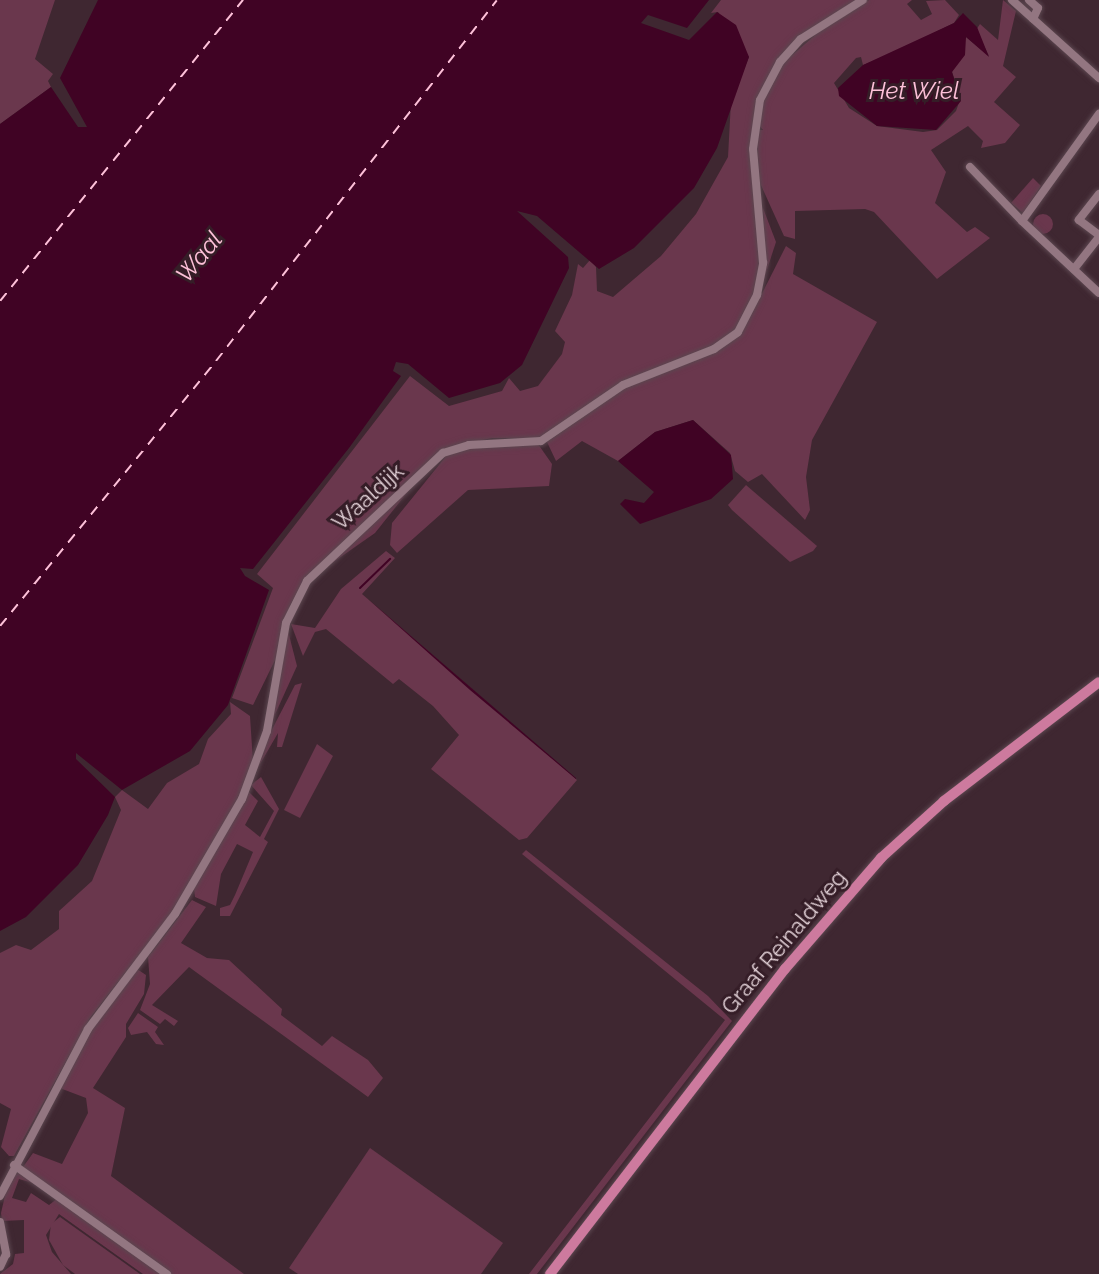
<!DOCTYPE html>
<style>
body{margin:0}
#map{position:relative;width:1099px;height:1274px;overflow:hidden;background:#3f2731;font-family:Raleway,sans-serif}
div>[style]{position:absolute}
.green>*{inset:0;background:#6a374d}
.round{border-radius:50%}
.water>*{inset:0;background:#400324}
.stream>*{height:2px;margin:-1px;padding:0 1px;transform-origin:1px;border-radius:1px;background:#400324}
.ferry>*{height:2px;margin-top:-1px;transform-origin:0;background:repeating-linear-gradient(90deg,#fec1d9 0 10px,transparent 0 18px)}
.roads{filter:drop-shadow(0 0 2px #5b464f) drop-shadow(0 0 2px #5b464f)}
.minor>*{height:8px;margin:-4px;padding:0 4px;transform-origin:4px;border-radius:4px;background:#937681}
.major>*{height:10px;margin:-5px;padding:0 5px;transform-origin:5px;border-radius:5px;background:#cd7a9e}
span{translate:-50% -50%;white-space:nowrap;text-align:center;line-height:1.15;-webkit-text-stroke:6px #351d27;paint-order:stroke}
.street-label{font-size:22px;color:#e5d4da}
.water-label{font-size:24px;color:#fec1d9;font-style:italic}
</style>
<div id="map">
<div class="green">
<i style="clip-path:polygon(0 0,55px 0,35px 59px,53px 74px,48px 81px,51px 87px,0 124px)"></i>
<i style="clip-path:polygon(721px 0,859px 0,795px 41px,757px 103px,751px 147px,761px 257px,752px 303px,738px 327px,712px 347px,640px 375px,540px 438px,492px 438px,447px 448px,310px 575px,290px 605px,277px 656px,253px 705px,232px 698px,273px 588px,257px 574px,410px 376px,449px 406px,502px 391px,509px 378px,520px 391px,538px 386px,562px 354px,565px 342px,555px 331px,572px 295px,578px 264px,583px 268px,590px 260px,596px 267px,597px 291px,613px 297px,661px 256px,696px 214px,728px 157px,731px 101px,749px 57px,718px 12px,711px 13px)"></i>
<i style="clip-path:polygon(869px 0,912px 0,907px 4px,921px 20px,932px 14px,926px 1px,945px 0,959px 15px,954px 23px,889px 55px,863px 65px,861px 57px,856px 58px,834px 83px,849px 108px,877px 126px,923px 132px,937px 130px,956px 111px,961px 97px,952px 72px,966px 37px,989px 56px,976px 30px,980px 24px,998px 40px,1003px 0,1016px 11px,1003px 66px,1016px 77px,994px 102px,1020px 125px,1005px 143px,981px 148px,983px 141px,968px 126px,931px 150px,946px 172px,935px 203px,967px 232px,975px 227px,990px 238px,937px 279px,874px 212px,865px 209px,795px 211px,795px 239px,784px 236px,760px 183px,756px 130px,763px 130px,758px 124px,765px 95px,783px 63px,836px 17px)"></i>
<i style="clip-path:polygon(1033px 178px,1041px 186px,1023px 213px,1011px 203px)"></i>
<i style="clip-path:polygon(763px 208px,776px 242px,763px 282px,765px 257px)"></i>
<i class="round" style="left:1033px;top:214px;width:20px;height:20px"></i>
<i style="clip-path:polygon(786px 246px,796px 253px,793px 274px,877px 322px,812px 440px,806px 477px,810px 510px,805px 520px,762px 474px,748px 482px,735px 471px,730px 453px,693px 420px,655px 432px,618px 461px,582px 441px,556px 461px,547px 442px,628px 386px,732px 341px,747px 323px)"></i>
<i style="clip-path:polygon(538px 444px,552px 464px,549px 486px,468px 490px,397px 553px,390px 545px,392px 523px,447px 455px,459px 449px)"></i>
<i style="clip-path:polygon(414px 484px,375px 533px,322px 570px)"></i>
<i style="clip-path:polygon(746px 485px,817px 546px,813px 551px,790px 562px,732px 510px,728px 505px)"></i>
<i style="clip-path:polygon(386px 551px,395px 558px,362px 594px,577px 780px,527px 838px,519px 840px,431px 769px,459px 735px,433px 706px,399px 679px,393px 684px,326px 629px,315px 632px,303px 656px,291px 624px,315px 628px,341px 589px)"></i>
<i style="clip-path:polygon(288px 631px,297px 666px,272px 721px)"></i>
<i style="clip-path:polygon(302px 683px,282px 747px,277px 747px,278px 733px,256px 771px,266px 741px,295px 685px)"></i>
<i style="clip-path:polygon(230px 702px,250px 716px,253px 762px,244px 788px,173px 911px,90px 1018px,14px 1156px,9px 1156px,1px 1147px,11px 1109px,0 1103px,0 953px,16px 945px,31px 950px,59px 929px,59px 911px,92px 881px,121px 810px,115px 797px,122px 790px,148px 809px,167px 783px,199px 764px,208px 739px,231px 714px)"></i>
<i style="clip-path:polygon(317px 744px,333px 756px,300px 818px,284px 810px)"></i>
<i style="clip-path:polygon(261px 777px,279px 809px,264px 839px,268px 842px,230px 916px,220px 916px,220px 908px,230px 905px,235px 895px,253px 852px,237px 844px,221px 874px,216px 906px,195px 897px,194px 889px,249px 792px,258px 801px,245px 825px,260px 837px,274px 811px,251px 785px)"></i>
<i style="clip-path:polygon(526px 850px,708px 996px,732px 1021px,537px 1274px,529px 1274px,725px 1020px,522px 854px)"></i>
<i style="clip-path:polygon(192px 900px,206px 907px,181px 943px,207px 958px,229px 960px,282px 1009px,281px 1015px,322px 1046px,332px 1036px,368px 1060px,383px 1078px,368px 1097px,189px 967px,152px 1005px,178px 1021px,174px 1026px,165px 1019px,160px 1024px,140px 1010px,150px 984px,148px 957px)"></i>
<i style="clip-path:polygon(137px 969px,146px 975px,144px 994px,126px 1024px,126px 1037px,93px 1088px,125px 1108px,111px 1176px,244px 1274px,171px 1274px,23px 1167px,33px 1153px,62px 1164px,88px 1113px,86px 1098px,57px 1087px,86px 1037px)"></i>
<i style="clip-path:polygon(138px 1013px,158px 1027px,155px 1032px,164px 1045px,156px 1044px,147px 1032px,131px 1035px,128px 1028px)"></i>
<i style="clip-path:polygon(370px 1148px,503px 1243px,481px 1274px,298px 1274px,289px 1268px)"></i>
<i style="clip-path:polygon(18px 1173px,33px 1183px,19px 1179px,12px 1198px,26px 1202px,31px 1193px,49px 1205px,58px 1198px,165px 1274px,143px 1274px,59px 1214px,46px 1235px,52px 1252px,71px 1274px,0 1274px,13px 1264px,15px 1254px,24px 1253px,24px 1220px,2px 1221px,1px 1213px,9px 1178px)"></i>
<i style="clip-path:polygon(60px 1217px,140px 1274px,75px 1274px,63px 1265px,49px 1240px,51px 1224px)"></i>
</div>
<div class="water">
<i style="clip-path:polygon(98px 0,709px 0,687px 28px,648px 15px,641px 23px,689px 40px,717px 12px,736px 25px,749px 57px,717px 148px,694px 188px,634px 248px,599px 269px,537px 216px,517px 211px,568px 257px,569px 268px,522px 365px,500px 383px,449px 398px,408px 364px,396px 362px,393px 371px,401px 376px,349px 448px,253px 569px,240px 568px,245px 576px,269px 590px,228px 705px,190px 751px,122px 790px,76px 753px,76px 759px,115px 797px,108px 815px,78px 865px,26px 917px,0 931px,0 124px,51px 87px,78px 127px,87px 127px,60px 78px)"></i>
<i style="clip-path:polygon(963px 13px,977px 27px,989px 57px,966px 37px,965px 55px,952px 72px,961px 101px,936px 130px,877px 126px,839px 96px,838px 88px,863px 65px,954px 23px)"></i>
<i style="clip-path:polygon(693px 420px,731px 455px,733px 479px,711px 499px,640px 524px,620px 504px,625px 499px,644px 503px,654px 492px,618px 461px,655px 432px)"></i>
<i style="clip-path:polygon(368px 599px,576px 778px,576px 779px,470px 690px)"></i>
</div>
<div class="stream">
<i style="left:360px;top:588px;width:42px;rotate:-44deg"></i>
</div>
<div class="ferry">
<i style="left:0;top:301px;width:387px;rotate:-51.1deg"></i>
<i style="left:0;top:626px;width:342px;rotate:-50.8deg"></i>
<i style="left:216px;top:361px;width:457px;rotate:-52.1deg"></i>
</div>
<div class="roads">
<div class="minor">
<i style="left:1012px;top:0;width:117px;rotate:41.9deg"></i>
<i style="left:1029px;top:0;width:12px;rotate:42deg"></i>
<i style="left:1038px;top:8px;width:12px;rotate:114deg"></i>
<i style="left:970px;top:167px;width:75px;rotate:46.1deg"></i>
<i style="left:1022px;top:221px;width:132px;rotate:-54.3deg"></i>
<i style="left:1099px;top:194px;width:33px;rotate:128deg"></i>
<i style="left:1079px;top:220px;width:25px;rotate:37deg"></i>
<i style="left:1022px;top:221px;width:105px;rotate:43.1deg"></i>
<i style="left:1074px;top:269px;width:41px;rotate:-52deg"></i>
<i style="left:14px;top:1165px;width:188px;rotate:35.5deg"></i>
<i style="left:0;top:1196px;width:189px;rotate:-62.2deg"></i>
<i style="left:88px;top:1029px;width:144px;rotate:-52.9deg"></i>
<i style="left:175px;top:914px;width:133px;rotate:-59.8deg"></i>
<i style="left:242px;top:799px;width:72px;rotate:-69.8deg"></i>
<i style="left:267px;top:731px;width:110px;rotate:-80deg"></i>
<i style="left:286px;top:623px;width:47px;rotate:-63.4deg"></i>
<i style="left:307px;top:581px;width:187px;rotate:-43.3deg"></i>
<i style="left:443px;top:453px;width:27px;rotate:-17deg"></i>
<i style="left:469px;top:445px;width:72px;rotate:-3.2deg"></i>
<i style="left:541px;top:441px;width:99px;rotate:-34.3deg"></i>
<i style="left:623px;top:385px;width:98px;rotate:-21.6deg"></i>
<i style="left:714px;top:349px;width:29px;rotate:-35deg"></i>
<i style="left:738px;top:332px;width:42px;rotate:-62.8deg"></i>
<i style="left:757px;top:295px;width:33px;rotate:-79deg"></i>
<i style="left:763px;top:263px;width:114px;rotate:-95deg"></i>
<i style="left:753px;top:149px;width:49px;rotate:-81.9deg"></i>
<i style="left:760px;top:100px;width:43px;rotate:-62.2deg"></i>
<i style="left:780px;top:62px;width:31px;rotate:-48deg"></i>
<i style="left:801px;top:39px;width:73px;rotate:-32.2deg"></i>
<i style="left:0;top:1222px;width:33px;rotate:79deg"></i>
<i style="left:6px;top:1254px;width:14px;rotate:115deg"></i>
</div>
<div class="major">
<i style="left:550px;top:1274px;width:385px;rotate:-52.4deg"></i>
<i style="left:785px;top:969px;width:147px;rotate:-49.1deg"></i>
<i style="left:881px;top:858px;width:85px;rotate:-42.1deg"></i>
<i style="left:944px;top:801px;width:195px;rotate:-37.5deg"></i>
</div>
</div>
<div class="street-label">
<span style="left:368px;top:497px;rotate:-42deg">Waaldijk</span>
<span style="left:784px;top:942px;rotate:-50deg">Graaf Reinaldweg</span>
</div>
<div class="water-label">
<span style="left:914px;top:91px">Het Wiel</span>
<span style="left:199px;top:257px;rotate:-51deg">Waal</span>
</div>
</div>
